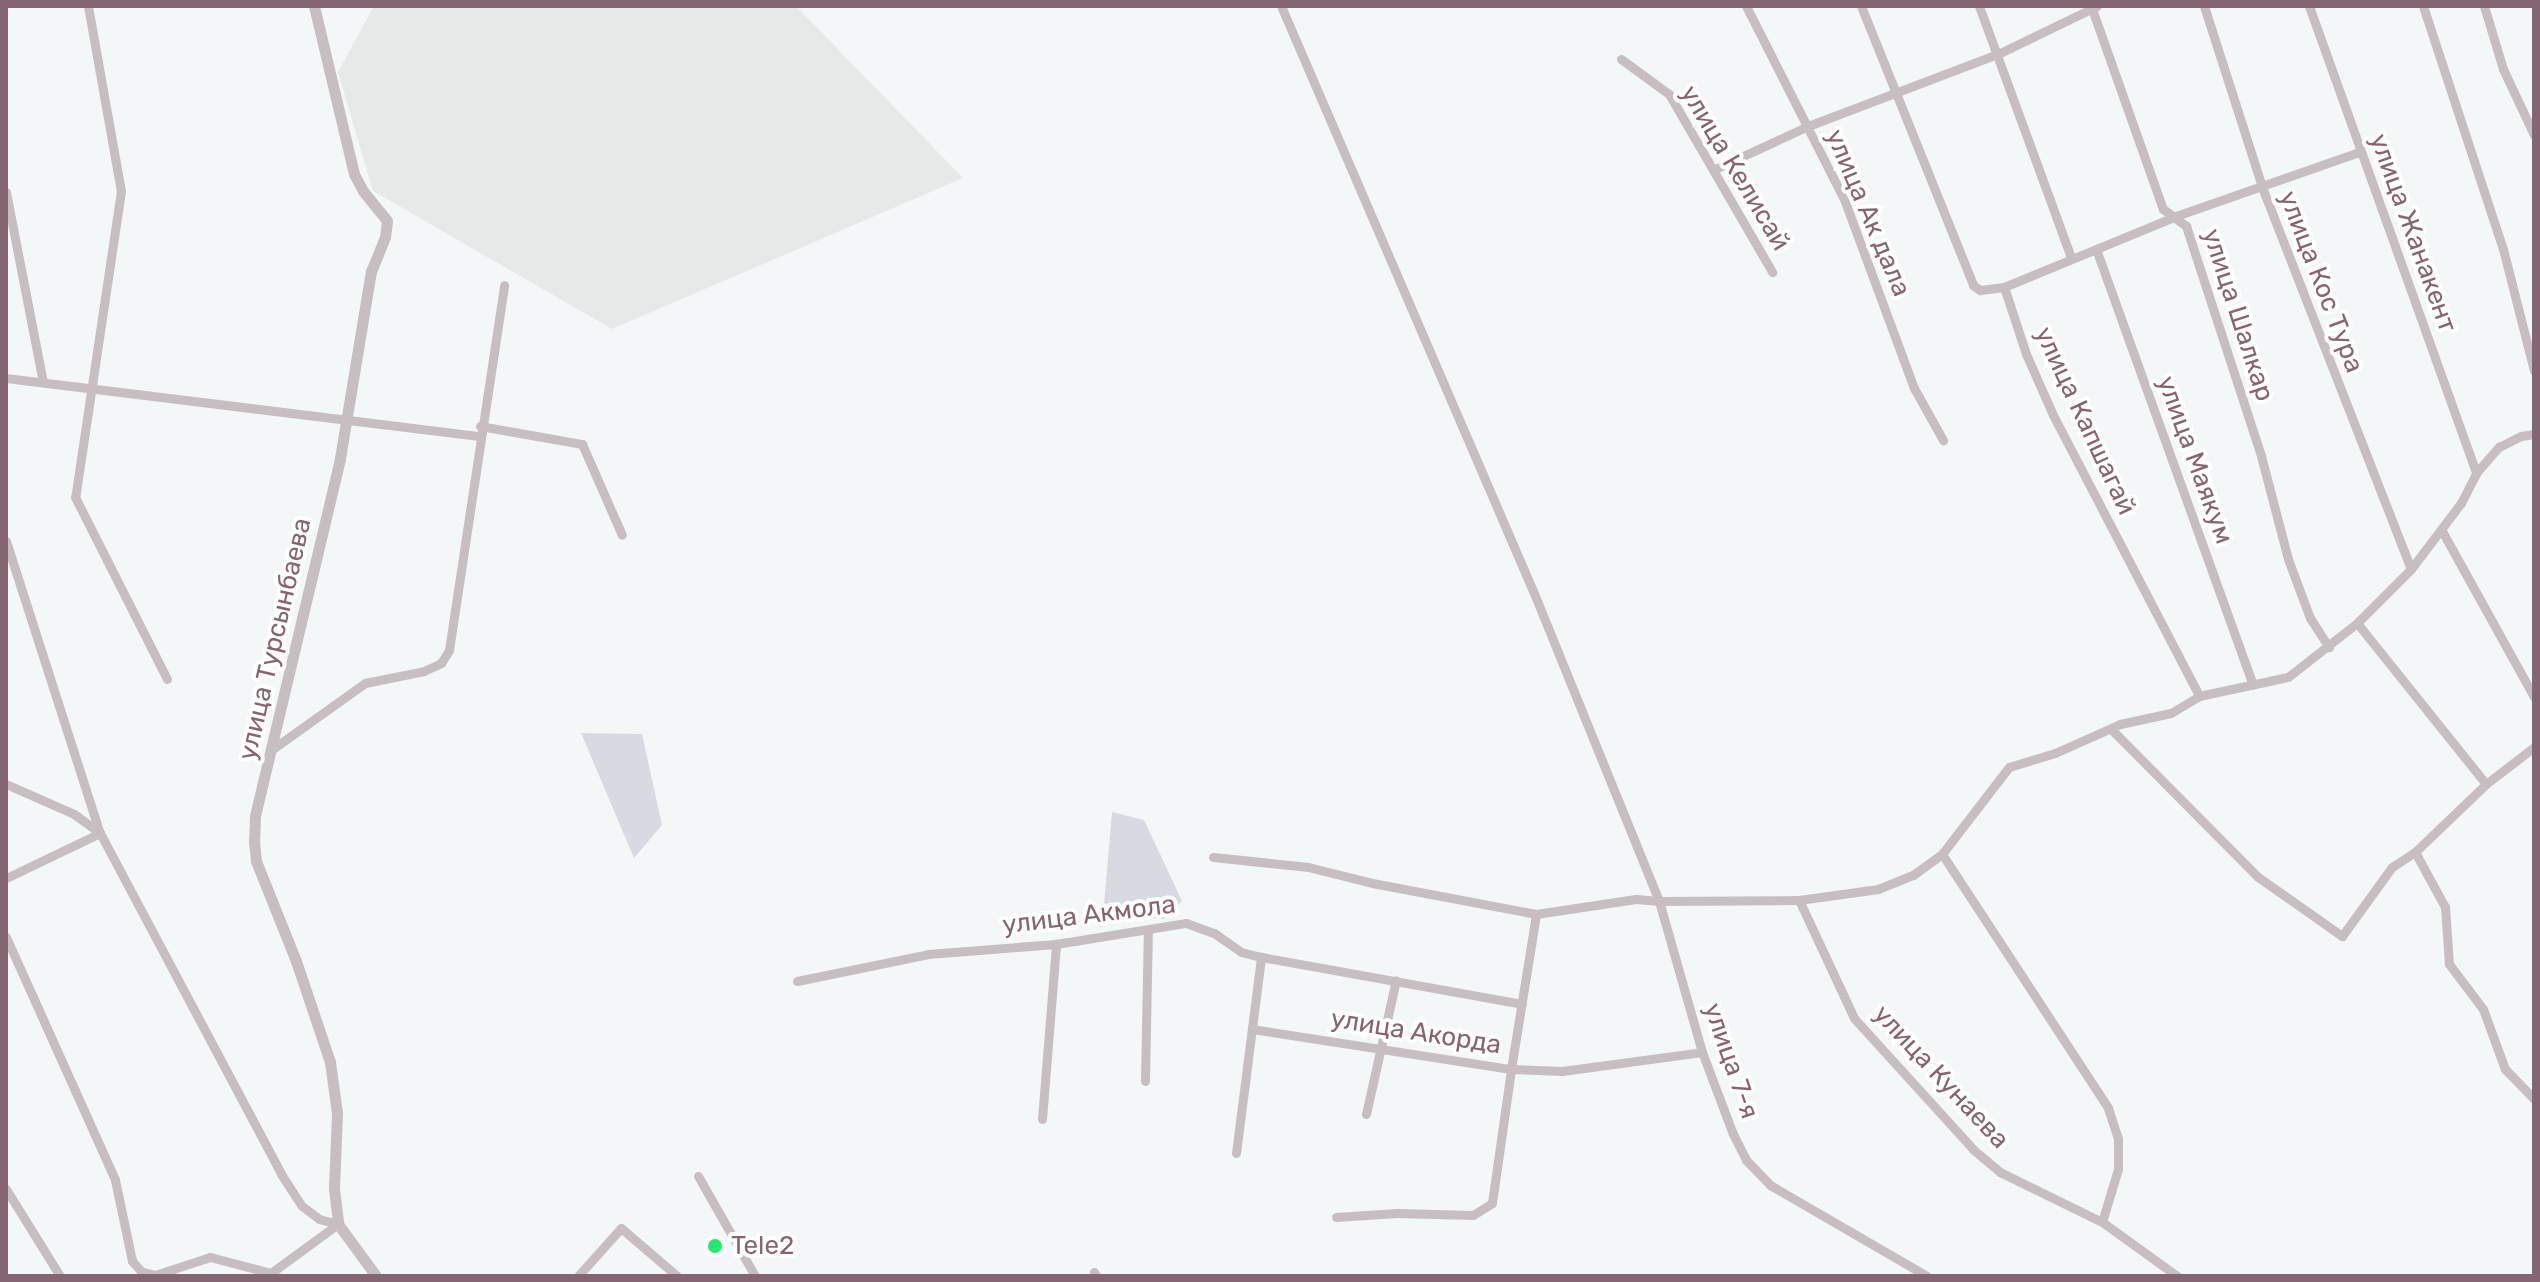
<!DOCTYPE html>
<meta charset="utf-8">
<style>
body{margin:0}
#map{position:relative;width:2540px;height:1282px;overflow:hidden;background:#f4f7f7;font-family:Rubik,sans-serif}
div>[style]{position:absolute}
.built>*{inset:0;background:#e7e8e8}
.green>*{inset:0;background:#d8dae1}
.minor>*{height:9px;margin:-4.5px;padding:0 4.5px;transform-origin:4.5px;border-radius:4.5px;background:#c7bec1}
.tertiary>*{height:11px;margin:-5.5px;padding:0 5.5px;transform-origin:5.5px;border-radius:5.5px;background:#c7bec1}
.dots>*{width:22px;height:22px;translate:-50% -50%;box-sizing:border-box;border:4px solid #fff;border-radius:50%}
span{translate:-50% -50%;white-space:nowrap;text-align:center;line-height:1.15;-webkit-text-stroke:8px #fff;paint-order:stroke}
.street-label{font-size:26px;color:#866573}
.poi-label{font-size:26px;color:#866573}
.left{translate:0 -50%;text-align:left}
.frame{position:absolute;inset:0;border:8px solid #866573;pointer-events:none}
</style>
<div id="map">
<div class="built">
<i style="clip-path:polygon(374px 6px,796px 6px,963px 178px,612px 329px,373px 191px,338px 72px)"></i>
</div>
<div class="green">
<i style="clip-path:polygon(581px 733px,642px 734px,662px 825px,634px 858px)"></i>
<i style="clip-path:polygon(1112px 812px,1144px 820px,1182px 901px,1164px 919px,1103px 916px)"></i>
</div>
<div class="minor">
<i style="left:88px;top:6px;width:188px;rotate:79.9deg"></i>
<i style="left:121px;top:191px;width:309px;rotate:98.5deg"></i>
<i style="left:75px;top:497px;width:204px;rotate:63.2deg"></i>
<i style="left:1746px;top:6px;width:216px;rotate:63.1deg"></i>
<i style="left:1844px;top:199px;width:202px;rotate:69.7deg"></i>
<i style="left:1914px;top:388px;width:60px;rotate:60.9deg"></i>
<i style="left:1861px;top:6px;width:301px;rotate:68.1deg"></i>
<i style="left:1973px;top:285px;width:9px;rotate:36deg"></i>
<i style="left:1980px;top:290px;width:24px;rotate:-7deg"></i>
<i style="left:2004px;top:287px;width:71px;rotate:71.8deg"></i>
<i style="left:2026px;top:354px;width:67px;rotate:66.1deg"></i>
<i style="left:2053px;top:415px;width:317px;rotate:62.5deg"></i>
<i style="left:1979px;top:6px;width:268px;rotate:69.9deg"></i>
<i style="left:2091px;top:6px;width:215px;rotate:70.5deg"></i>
<i style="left:2163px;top:209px;width:29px;rotate:36deg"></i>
<i style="left:2186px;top:226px;width:242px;rotate:71.9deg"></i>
<i style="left:2261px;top:456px;width:106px;rotate:75.3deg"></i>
<i style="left:2288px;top:559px;width:63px;rotate:69.6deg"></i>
<i style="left:2310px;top:618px;width:35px;rotate:57deg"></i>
<i style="left:2204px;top:6px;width:190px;rotate:72.2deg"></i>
<i style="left:2262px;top:187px;width:410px;rotate:68.7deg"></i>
<i style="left:2309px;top:6px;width:496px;rotate:70.3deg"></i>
<i style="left:2423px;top:6px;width:256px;rotate:71.8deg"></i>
<i style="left:2503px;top:249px;width:126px;rotate:75.7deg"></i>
<i style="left:2484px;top:6px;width:66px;rotate:73.2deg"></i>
<i style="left:2503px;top:69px;width:73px;rotate:64.8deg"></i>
<i style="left:1621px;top:59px;width:59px;rotate:36.1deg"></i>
<i style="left:1669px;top:94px;width:206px;rotate:59.9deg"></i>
<i style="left:1715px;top:169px;width:102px;rotate:-24.8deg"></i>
<i style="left:1808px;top:126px;width:203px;rotate:-20.8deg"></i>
<i style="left:1998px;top:54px;width:110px;rotate:-25.9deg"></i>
<i style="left:6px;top:192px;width:194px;rotate:79deg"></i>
<i style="left:2096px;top:249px;width:463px;rotate:70.2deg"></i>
<i style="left:2004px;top:287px;width:186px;rotate:-22.4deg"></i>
<i style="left:2176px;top:216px;width:194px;rotate:-19.3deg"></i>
<i style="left:6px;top:378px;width:477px;rotate:7deg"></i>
<i style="left:480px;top:426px;width:104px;rotate:10deg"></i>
<i style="left:582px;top:444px;width:99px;rotate:66.3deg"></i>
<i style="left:2442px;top:531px;width:190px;rotate:61deg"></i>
<i style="left:6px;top:541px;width:307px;rotate:72.2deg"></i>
<i style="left:100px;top:833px;width:104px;rotate:154.4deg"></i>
<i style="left:2357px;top:623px;width:206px;rotate:51.3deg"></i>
<i style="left:2486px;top:784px;width:61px;rotate:-37.6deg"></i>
<i style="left:2111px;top:729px;width:209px;rotate:45.2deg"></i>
<i style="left:2258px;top:877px;width:103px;rotate:35.1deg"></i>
<i style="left:2342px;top:936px;width:85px;rotate:-54.1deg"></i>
<i style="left:2392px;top:867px;width:27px;rotate:-33deg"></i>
<i style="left:2415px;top:852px;width:98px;rotate:-43.8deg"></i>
<i style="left:274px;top:748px;width:112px;rotate:-35.5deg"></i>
<i style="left:365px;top:683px;width:60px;rotate:-11.5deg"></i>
<i style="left:424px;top:671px;width:19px;rotate:-25deg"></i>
<i style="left:441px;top:663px;width:15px;rotate:-58deg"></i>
<i style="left:449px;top:650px;width:369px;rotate:-81.4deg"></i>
<i style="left:6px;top:784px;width:74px;rotate:23.8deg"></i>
<i style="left:74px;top:814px;width:32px;rotate:36deg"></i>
<i style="left:100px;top:833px;width:386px;rotate:62deg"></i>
<i style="left:281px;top:1174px;width:38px;rotate:57deg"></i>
<i style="left:302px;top:1206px;width:21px;rotate:37deg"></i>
<i style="left:319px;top:1219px;width:20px;rotate:15deg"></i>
<i style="left:2415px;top:852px;width:63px;rotate:61.4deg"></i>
<i style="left:2445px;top:907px;width:57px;rotate:86deg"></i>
<i style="left:2449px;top:964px;width:56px;rotate:52.9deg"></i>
<i style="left:2483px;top:1009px;width:64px;rotate:69.9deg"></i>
<i style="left:2505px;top:1069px;width:42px;rotate:46deg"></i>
<i style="left:1942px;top:854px;width:303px;rotate:56.8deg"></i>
<i style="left:2108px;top:1108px;width:33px;rotate:72deg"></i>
<i style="left:2118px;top:1139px;width:30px;rotate:90deg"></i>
<i style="left:2118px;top:1169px;width:55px;rotate:106.8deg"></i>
<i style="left:1213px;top:857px;width:96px;rotate:6deg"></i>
<i style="left:1308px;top:867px;width:66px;rotate:14deg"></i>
<i style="left:1372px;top:883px;width:167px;rotate:10.7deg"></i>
<i style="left:1536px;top:914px;width:101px;rotate:-8.5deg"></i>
<i style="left:1636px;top:899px;width:23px;rotate:5deg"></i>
<i style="left:1659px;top:901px;width:335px;rotate:-112.1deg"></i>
<i style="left:1533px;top:591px;width:637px;rotate:-113.3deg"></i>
<i style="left:1799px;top:900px;width:140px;rotate:179.6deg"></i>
<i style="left:1659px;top:901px;width:157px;rotate:74.1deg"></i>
<i style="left:1702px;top:1052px;width:88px;rotate:69.3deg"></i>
<i style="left:1733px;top:1134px;width:29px;rotate:63deg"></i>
<i style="left:1746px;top:1160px;width:35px;rotate:46deg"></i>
<i style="left:1770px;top:1185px;width:181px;rotate:30.1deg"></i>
<i style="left:6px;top:937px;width:266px;rotate:65.8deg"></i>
<i style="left:115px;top:1180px;width:83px;rotate:78.1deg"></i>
<i style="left:132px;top:1261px;width:15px;rotate:48deg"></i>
<i style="left:142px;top:1272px;width:13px;rotate:13deg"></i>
<i style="left:155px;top:1275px;width:58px;rotate:-18.1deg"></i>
<i style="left:210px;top:1257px;width:63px;rotate:14.7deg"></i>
<i style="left:271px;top:1273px;width:83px;rotate:-36.2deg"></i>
<i style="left:797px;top:981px;width:134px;rotate:-11.6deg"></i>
<i style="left:928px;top:954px;width:128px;rotate:-4.5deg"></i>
<i style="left:1056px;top:944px;width:132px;rotate:-9.2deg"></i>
<i style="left:1186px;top:923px;width:30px;rotate:20deg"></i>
<i style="left:1214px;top:933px;width:33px;rotate:35deg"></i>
<i style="left:1241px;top:952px;width:21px;rotate:14deg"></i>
<i style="left:1261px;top:957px;width:265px;rotate:10.2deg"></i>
<i style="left:1252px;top:1029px;width:262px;rotate:8.8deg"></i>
<i style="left:1511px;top:1069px;width:157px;rotate:-80.8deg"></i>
<i style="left:1145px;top:1081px;width:150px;rotate:-88.9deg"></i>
<i style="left:1366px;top:1114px;width:137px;rotate:-77.4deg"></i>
<i style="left:1042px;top:1119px;width:176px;rotate:-85.4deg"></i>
<i style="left:1236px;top:1153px;width:198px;rotate:-82.7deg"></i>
<i style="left:698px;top:1176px;width:115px;rotate:60.3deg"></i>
<i style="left:6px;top:1189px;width:102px;rotate:58.2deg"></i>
<i style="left:1336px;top:1217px;width:61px;rotate:-3.8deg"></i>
<i style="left:1397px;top:1213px;width:76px;rotate:1.5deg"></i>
<i style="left:1473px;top:1215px;width:22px;rotate:-32deg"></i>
<i style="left:1492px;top:1203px;width:135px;rotate:-81.9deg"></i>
<i style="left:1511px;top:1069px;width:51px;rotate:2.2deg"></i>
<i style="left:1562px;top:1071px;width:141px;rotate:-7.7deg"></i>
<i style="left:1094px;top:1272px;width:4px;rotate:63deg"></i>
<i style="left:578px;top:1276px;width:64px;rotate:-48.1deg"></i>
<i style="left:621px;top:1228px;width:74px;rotate:40.6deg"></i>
<i style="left:2177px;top:1276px;width:92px;rotate:-144.2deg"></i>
<i style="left:2102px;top:1222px;width:114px;rotate:-153.9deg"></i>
<i style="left:2000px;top:1172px;width:35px;rotate:-140deg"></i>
<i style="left:1973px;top:1149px;width:177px;rotate:-132.3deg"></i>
<i style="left:1854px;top:1018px;width:130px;rotate:-115deg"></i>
<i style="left:1799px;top:900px;width:80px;rotate:-7.9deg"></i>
<i style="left:1878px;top:889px;width:38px;rotate:-22deg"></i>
<i style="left:1913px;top:875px;width:36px;rotate:-36deg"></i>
<i style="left:1942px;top:854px;width:110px;rotate:-52.4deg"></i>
<i style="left:2009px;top:767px;width:48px;rotate:-16.9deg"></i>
<i style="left:2055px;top:753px;width:71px;rotate:-24deg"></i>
<i style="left:2120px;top:724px;width:52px;rotate:-12.2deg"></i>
<i style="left:2171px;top:713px;width:33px;rotate:-31deg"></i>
<i style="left:2199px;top:696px;width:91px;rotate:-12.1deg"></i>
<i style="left:2288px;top:677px;width:88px;rotate:-38deg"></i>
<i style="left:2357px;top:623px;width:76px;rotate:-45deg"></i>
<i style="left:2411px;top:569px;width:83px;rotate:-52.9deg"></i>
<i style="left:2461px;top:503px;width:34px;rotate:-63deg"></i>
<i style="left:2476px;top:473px;width:35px;rotate:-49deg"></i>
<i style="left:2499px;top:447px;width:25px;rotate:-27deg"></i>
<i style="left:2521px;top:436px;width:13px;rotate:-9deg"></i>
</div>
<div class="tertiary">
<i style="left:314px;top:6px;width:173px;rotate:76.6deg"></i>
<i style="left:354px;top:174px;width:19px;rotate:62deg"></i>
<i style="left:363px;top:191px;width:38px;rotate:51deg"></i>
<i style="left:387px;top:221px;width:16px;rotate:97deg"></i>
<i style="left:385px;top:237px;width:37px;rotate:112deg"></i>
<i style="left:371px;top:271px;width:191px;rotate:99.4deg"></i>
<i style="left:340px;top:459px;width:367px;rotate:103.4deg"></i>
<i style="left:255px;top:816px;width:26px;rotate:92deg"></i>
<i style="left:254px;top:842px;width:19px;rotate:84deg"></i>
<i style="left:256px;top:861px;width:108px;rotate:68.2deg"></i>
<i style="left:296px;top:961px;width:107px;rotate:71.4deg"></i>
<i style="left:330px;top:1062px;width:51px;rotate:82.2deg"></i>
<i style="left:337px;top:1113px;width:76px;rotate:92.3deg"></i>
<i style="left:334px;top:1189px;width:35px;rotate:83deg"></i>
<i style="left:338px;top:1224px;width:64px;rotate:53.8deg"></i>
</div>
<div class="dots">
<i style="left:715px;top:1246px;background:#22e96d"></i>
</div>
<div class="street-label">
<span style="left:1735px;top:168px;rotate:59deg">улица Келисай</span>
<span style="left:1868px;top:213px;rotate:67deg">улица Ак дала</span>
<span style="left:2413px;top:233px;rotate:70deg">улица Жанакент</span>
<span style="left:2321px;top:282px;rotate:69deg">улица Кос Тура</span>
<span style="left:2238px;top:315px;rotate:72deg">улица Шалкар</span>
<span style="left:2085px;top:421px;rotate:65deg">улица Капшагай</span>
<span style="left:2195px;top:460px;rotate:70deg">улица Маякум</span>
<span style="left:275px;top:639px;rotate:-77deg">улица Турсынбаева</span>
<span style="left:1089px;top:915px;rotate:-7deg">улица Акмола</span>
<span style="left:1416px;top:1032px;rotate:9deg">улица Акорда</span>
<span style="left:1731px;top:1061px;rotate:71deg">улица 7-я</span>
<span style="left:1941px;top:1077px;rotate:47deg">улица Кунаева</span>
</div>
<div class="poi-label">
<span class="left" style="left:731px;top:1246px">Tele2</span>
</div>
<div class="frame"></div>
</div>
